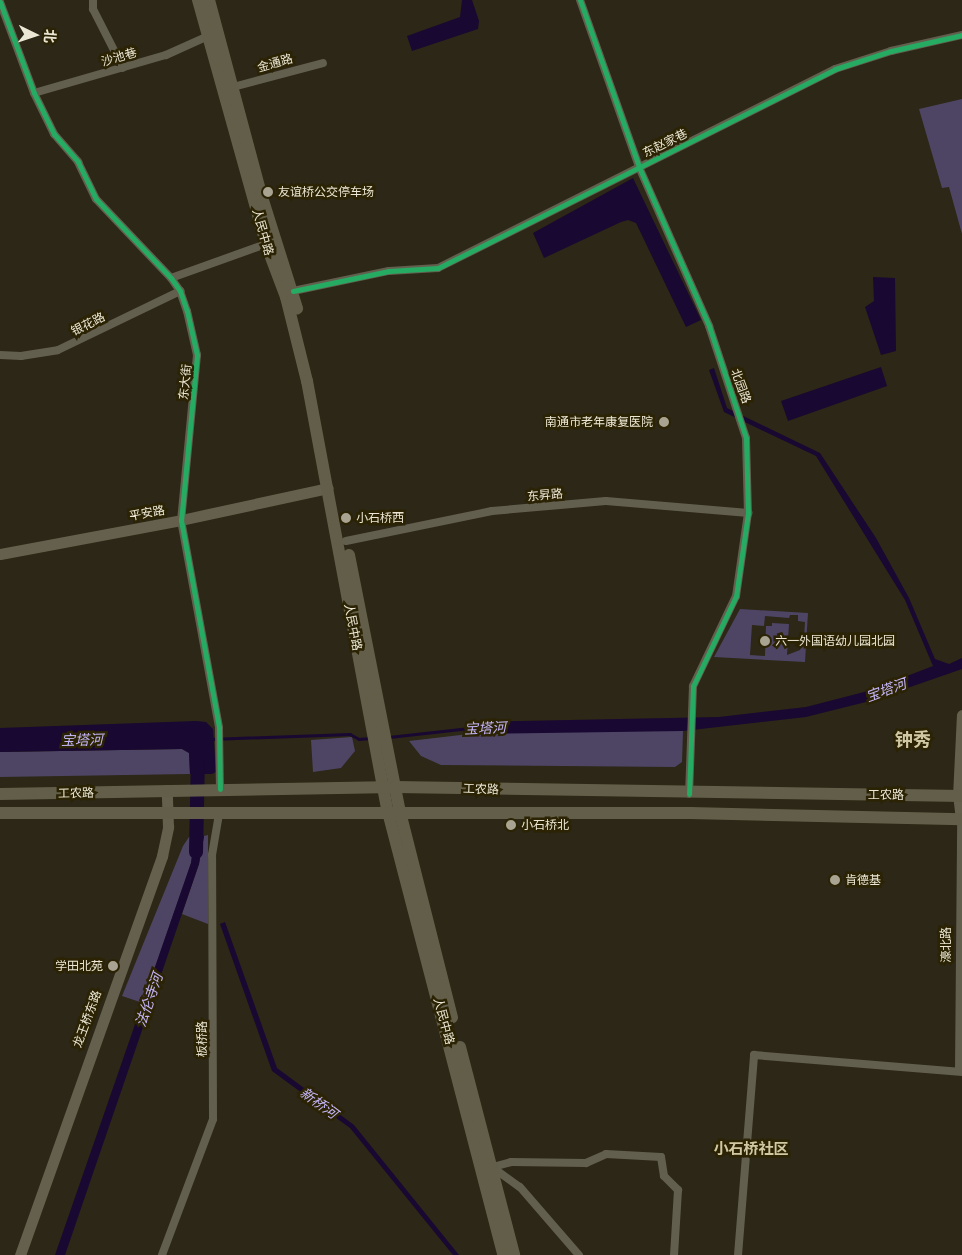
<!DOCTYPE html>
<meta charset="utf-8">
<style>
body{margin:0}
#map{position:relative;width:962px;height:1255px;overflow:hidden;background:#2c2716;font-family:"Open Sans","Noto Sans SC",sans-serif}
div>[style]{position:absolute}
.green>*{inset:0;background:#4e4565}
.water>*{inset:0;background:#190832}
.stream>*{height:2.5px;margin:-1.25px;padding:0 1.25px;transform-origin:1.25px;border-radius:1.25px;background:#190832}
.river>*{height:14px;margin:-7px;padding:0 7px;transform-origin:7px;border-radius:7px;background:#190832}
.street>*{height:8px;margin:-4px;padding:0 4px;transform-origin:4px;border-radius:4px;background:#635f4f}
.secondary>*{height:11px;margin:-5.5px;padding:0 5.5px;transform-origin:5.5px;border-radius:5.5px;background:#65604d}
.primary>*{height:12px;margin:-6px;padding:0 6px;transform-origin:6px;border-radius:6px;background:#635e49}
.cycleway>*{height:5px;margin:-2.5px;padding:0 2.5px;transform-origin:2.5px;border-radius:2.5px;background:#26ab63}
.dots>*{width:14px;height:14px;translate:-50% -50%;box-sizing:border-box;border:2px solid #2b2303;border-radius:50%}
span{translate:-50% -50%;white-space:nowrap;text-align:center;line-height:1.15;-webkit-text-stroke:5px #2b2303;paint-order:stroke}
.street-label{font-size:12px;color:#ece7d5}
.poi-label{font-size:12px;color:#ece7d5}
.left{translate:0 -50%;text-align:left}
.right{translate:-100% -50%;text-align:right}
.water-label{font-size:14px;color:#c4b6f8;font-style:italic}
.quarter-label{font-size:15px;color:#d0c7a3;font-weight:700}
.district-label{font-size:18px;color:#d0c7a3;font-weight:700}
.north{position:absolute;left:10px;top:10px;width:50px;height:50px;-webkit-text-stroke:4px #2b2303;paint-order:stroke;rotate:94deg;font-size:14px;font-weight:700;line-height:20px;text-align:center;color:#ece7d5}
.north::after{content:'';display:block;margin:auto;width:18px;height:22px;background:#ece7d5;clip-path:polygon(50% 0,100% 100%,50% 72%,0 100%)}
</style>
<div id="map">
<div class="green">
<i style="clip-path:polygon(962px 99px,962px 234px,949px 187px,942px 188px,919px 109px)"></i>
<i style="clip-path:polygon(evenodd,740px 609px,808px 613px,805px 662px,714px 657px,740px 609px,790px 615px,798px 615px,798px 621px,805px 622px,804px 638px,796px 638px,796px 642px,803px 642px,800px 650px,787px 655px,789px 624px,772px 623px,772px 626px,766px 626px,765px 656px,750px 655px,752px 625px,764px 626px,765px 616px,789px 618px,790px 615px)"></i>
<i style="clip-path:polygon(555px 731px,683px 731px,682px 762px,675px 767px,441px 765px,421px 756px,409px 741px,469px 734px)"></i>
<i style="clip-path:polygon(352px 737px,355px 751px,341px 768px,313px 772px,311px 740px)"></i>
<i style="clip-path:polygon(182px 749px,189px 753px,190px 774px,0 777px,0 752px)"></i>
<i style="clip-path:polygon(195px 835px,191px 863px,143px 1003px,122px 996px,183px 846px,189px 837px)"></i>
<i style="clip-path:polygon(208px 835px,208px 924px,182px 914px,199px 864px,204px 836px)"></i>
</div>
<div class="water">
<i style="clip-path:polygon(462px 0,472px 0,479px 21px,478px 29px,412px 51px,407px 36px,460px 17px)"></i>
<i style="clip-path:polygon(633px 178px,701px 320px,686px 327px,636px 223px,628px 220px,621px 222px,544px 258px,533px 233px)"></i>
<i style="clip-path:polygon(873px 277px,895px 278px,896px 351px,881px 355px,865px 307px,874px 301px)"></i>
<i style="clip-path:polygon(881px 367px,887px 386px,788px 421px,781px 401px)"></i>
<i style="clip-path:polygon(714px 368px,727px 408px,820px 453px,876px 538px,909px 598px,935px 659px,949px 664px,962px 658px,962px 669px,870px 701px,806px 717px,683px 731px,469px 734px,469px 722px,719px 717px,806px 707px,868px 691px,933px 666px,905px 600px,816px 456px,724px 412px,709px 370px)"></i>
<i style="clip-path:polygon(196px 721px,206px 722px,213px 729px,216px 772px,212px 774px,190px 774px,189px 753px,182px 749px,0 752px,0 728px)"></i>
<i style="clip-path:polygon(195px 835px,204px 836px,199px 864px,65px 1255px,55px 1255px,191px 863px)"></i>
<i style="clip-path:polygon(225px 922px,277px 1068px,354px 1125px,459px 1255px,453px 1255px,350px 1128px,272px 1071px,220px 924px)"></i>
</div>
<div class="stream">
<i style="left:389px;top:737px;width:81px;rotate:-6.3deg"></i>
<i style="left:211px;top:739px;width:139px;rotate:-2.1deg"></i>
<i style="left:350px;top:734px;width:10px;rotate:29deg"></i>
<i style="left:359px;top:739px;width:12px;rotate:-5deg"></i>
</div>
<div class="river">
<i style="left:196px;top:852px;width:95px;rotate:-88.8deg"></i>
</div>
<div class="street">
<i style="left:93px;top:0;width:9px;rotate:90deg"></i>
<i style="left:93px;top:9px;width:66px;rotate:63deg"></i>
<i style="left:580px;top:0;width:177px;rotate:70.5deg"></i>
<i style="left:639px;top:167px;width:174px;rotate:66.2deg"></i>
<i style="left:709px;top:326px;width:118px;rotate:71.7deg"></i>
<i style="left:746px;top:438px;width:75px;rotate:88.5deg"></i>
<i style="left:748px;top:513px;width:84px;rotate:98.2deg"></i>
<i style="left:736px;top:596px;width:100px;rotate:115.5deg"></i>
<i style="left:693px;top:686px;width:108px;rotate:92.1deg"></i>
<i style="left:0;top:2px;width:97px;rotate:69.5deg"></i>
<i style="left:34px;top:93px;width:46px;rotate:64deg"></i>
<i style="left:54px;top:134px;width:37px;rotate:49deg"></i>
<i style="left:78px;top:162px;width:41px;rotate:64.1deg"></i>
<i style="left:96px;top:199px;width:109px;rotate:46.5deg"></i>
<i style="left:171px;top:278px;width:16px;rotate:55deg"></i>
<i style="left:180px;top:291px;width:21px;rotate:71deg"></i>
<i style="left:187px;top:311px;width:45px;rotate:77.2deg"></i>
<i style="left:197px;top:355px;width:166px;rotate:95.5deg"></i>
<i style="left:181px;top:520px;width:211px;rotate:79.6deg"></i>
<i style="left:219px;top:728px;width:61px;rotate:89.1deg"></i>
<i style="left:233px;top:87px;width:93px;rotate:-14.9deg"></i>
<i style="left:34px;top:93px;width:137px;rotate:-16.1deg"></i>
<i style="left:166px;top:55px;width:46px;rotate:-24.3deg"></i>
<i style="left:171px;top:278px;width:101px;rotate:-19.7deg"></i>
<i style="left:293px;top:291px;width:98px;rotate:-11.8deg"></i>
<i style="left:389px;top:271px;width:49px;rotate:-3.5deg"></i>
<i style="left:438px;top:268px;width:444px;rotate:-26.6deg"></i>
<i style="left:835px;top:69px;width:59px;rotate:-17.8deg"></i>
<i style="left:891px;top:51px;width:73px;rotate:-12.7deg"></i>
<i style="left:0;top:355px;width:21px;rotate:3deg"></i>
<i style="left:21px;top:356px;width:37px;rotate:-9deg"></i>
<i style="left:58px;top:350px;width:136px;rotate:-25.8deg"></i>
<i style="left:346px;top:541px;width:149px;rotate:-11.6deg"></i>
<i style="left:492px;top:511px;width:114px;rotate:-5deg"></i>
<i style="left:606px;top:501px;width:143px;rotate:4.8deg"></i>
<i style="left:959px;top:1071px;width:252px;rotate:-89.5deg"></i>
<i style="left:492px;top:1167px;width:34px;rotate:36deg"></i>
<i style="left:520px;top:1187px;width:90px;rotate:49.1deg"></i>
<i style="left:489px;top:1168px;width:23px;rotate:-15deg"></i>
<i style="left:511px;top:1162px;width:75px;rotate:0.8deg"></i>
<i style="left:586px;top:1163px;width:22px;rotate:-24deg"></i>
<i style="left:606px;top:1154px;width:55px;rotate:3.1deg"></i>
<i style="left:661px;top:1157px;width:19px;rotate:81deg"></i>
<i style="left:664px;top:1176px;width:20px;rotate:45deg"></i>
<i style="left:678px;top:1190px;width:65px;rotate:93.5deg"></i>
<i style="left:162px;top:1255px;width:145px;rotate:-69.4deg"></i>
<i style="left:213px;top:1119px;width:264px;rotate:-90.2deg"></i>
<i style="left:212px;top:855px;width:42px;rotate:-80.3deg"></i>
<i style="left:738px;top:1255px;width:201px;rotate:-85.4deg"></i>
<i style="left:754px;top:1055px;width:209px;rotate:4.7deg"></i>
</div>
<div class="secondary">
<i style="left:0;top:554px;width:184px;rotate:-10.6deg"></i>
<i style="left:181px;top:520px;width:150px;rotate:-12.3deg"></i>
<i style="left:961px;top:819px;width:23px;rotate:-97deg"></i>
<i style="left:958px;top:796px;width:81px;rotate:-87.2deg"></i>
<i style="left:20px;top:1255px;width:424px;rotate:-70.4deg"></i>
<i style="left:162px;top:856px;width:30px;rotate:-78deg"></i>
<i style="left:168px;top:827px;width:37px;rotate:-92deg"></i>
</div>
<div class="primary">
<i style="left:198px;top:0;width:253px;rotate:74.4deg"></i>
<i style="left:266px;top:244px;width:57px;rotate:69.3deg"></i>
<i style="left:286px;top:297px;width:87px;rotate:76deg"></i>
<i style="left:307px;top:381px;width:439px;rotate:79.4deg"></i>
<i style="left:388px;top:812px;width:458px;rotate:75.4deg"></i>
<i style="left:209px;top:0;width:201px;rotate:75deg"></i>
<i style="left:261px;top:194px;width:120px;rotate:72.5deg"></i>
<i style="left:349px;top:555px;width:262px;rotate:78.8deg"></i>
<i style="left:400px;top:812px;width:212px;rotate:75.8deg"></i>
<i style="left:0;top:794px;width:395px;rotate:-1deg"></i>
<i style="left:395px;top:787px;width:567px;rotate:0.91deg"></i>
<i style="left:0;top:813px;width:690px"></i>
<i style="left:690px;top:813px;width:272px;rotate:1.3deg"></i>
<i style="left:460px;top:1047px;width:215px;rotate:75.4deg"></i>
</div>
<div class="cycleway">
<i style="left:580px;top:0;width:177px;rotate:70.5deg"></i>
<i style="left:639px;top:167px;width:174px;rotate:66.2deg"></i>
<i style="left:709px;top:326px;width:118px;rotate:71.7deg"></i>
<i style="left:746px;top:438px;width:75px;rotate:88.5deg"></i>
<i style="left:748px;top:513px;width:84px;rotate:98.2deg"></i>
<i style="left:736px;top:596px;width:100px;rotate:115.5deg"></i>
<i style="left:693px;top:686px;width:108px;rotate:92.1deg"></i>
<i style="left:0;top:2px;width:97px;rotate:69.5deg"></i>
<i style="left:34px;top:93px;width:46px;rotate:64deg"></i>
<i style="left:54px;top:134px;width:37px;rotate:49deg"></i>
<i style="left:78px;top:162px;width:41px;rotate:64.1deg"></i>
<i style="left:96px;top:199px;width:109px;rotate:46.5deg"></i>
<i style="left:171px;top:278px;width:16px;rotate:55deg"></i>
<i style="left:180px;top:291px;width:21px;rotate:71deg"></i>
<i style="left:187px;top:311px;width:45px;rotate:77.2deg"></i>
<i style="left:197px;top:355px;width:166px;rotate:95.5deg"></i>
<i style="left:181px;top:520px;width:211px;rotate:79.6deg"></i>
<i style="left:219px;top:728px;width:61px;rotate:89.1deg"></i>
<i style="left:293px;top:291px;width:98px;rotate:-11.8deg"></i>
<i style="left:389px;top:271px;width:49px;rotate:-3.5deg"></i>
<i style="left:438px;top:268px;width:444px;rotate:-26.6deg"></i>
<i style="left:835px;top:69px;width:59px;rotate:-17.8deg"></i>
<i style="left:891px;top:51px;width:73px;rotate:-12.7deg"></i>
</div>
<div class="dots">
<i style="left:268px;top:192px;background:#a9a492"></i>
<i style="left:664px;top:422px;background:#a9a492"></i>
<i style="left:346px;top:518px;background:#a9a492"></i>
<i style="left:765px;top:641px;background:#a9a492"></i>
<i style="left:511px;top:825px;background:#a9a492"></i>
<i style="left:835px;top:880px;background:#a9a492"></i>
<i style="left:113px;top:966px;background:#a9a492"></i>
</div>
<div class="street-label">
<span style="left:119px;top:57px;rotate:-16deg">沙池巷</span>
<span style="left:275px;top:63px;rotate:-16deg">金通路</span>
<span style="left:665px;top:143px;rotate:-26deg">东赵家巷</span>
<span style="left:263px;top:232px;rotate:74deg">人民中路</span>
<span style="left:88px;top:324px;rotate:-27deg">银花路</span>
<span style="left:185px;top:382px;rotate:-84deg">东大街</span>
<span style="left:741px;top:386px;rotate:70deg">北园路</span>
<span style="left:545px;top:495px;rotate:-5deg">东昇路</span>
<span style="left:147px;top:513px;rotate:-10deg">平安路</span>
<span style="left:353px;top:627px;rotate:79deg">人民中路</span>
<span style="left:481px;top:789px;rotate:2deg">工农路</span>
<span style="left:76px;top:793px;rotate:-1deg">工农路</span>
<span style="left:886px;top:795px">工农路</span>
<span style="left:946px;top:945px;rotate:-90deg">濠北路</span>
<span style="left:87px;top:1019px;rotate:-70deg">龙王桥东路</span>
<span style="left:444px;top:1021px;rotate:75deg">人民中路</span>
<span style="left:202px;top:1039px;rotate:-90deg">板桥路</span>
</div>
<div class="poi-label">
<span class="left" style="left:278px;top:192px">友谊桥公交停车场</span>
<span class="right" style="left:653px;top:422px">南通市老年康复医院</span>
<span class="left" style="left:356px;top:518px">小石桥西</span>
<span class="left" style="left:775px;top:641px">六一外国语幼儿园北园</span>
<span class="left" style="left:521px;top:825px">小石桥北</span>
<span class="left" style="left:845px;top:880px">肯德基</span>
<span class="right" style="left:103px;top:966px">学田北苑</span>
</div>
<div class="water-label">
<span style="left:886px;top:690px;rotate:-20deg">宝塔河</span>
<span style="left:485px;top:728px;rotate:-2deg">宝塔河</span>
<span style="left:82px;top:740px;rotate:-1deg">宝塔河</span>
<span style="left:149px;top:1000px;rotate:-71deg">法伦寺河</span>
<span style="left:319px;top:1103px;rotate:36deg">新桥河</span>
</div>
<div class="quarter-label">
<span style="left:751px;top:1149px">小石桥社区</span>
</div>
<div class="district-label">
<span style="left:913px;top:739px">钟秀</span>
</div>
<div class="north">北</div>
</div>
